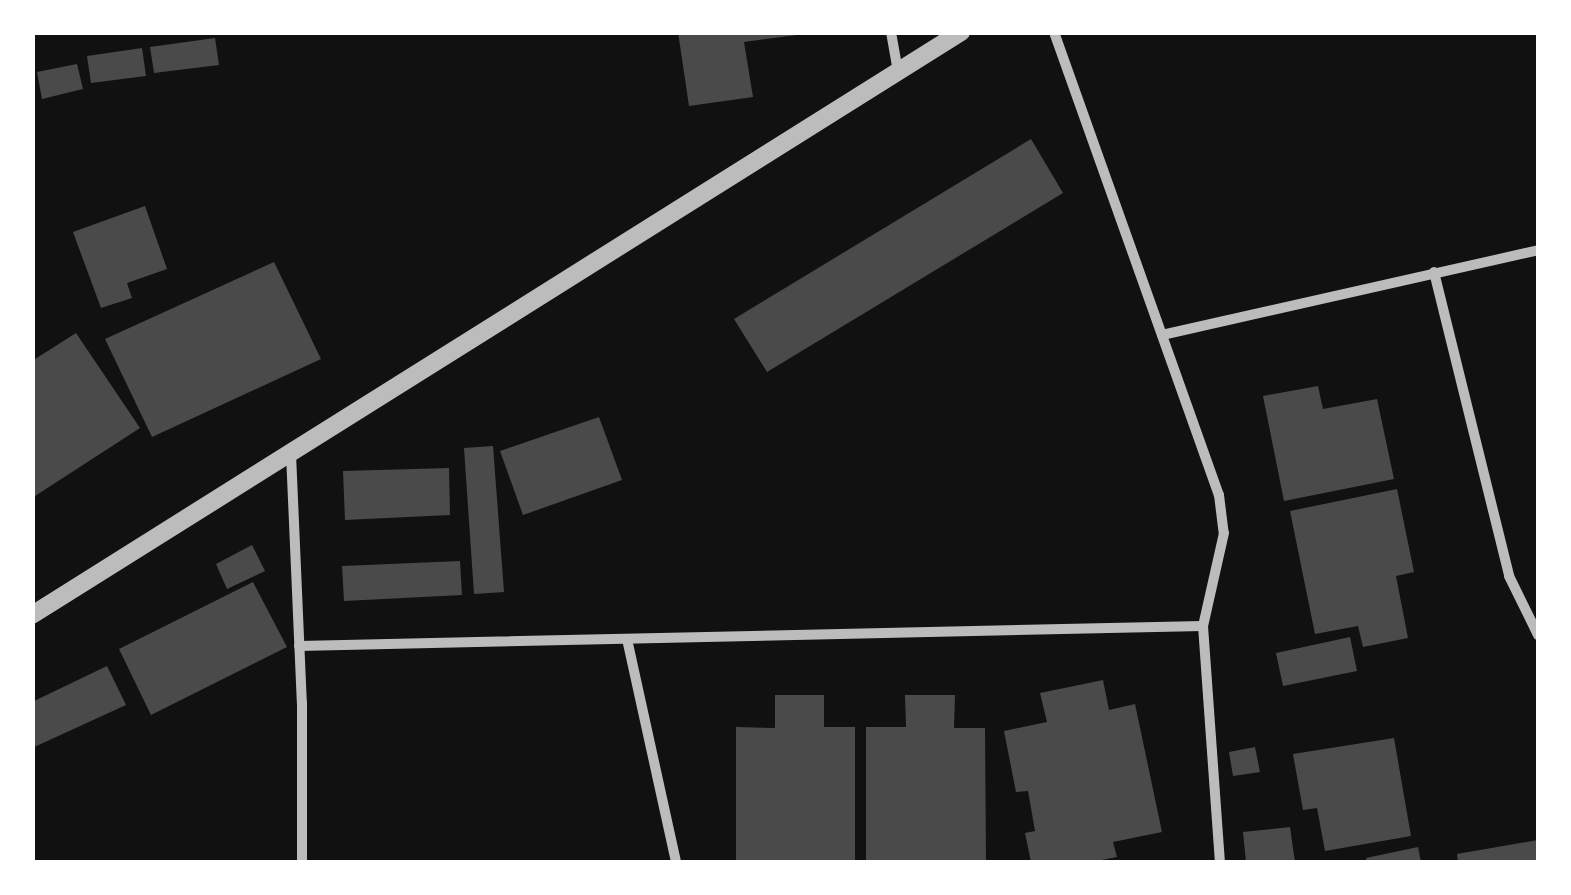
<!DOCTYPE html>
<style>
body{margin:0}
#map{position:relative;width:1571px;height:895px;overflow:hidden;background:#111;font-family:"IBM Plex Sans",sans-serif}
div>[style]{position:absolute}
.building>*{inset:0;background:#4a4a4a}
.minor>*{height:10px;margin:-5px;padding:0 5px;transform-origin:5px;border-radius:5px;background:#bcbcbc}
.tertiary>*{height:18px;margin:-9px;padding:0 9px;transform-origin:9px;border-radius:9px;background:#bcbcbc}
span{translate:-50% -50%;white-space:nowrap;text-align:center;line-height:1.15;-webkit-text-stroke:10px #fff;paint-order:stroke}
.frame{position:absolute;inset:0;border:35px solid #fff;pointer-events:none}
</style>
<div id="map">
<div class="building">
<i style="clip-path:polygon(678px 32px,797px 32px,797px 35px,744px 42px,753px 97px,689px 106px)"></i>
<i style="clip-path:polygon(215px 38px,219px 65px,154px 73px,150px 47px)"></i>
<i style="clip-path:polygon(142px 48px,146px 76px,91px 83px,87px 56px)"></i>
<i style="clip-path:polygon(77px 64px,83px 89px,42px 99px,37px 72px)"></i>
<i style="clip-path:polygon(1031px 139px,1063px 193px,767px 372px,734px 319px)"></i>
<i style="clip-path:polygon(145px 206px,167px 269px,127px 283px,132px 298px,101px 308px,73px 232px)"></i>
<i style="clip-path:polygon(274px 262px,321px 359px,152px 437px,105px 339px)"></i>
<i style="clip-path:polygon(76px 333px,140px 428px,32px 498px,32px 361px)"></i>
<i style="clip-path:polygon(1318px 386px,1323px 409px,1377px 399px,1394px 479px,1284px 501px,1263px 396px)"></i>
<i style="clip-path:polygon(599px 417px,622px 480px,523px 515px,500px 451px)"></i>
<i style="clip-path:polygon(493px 446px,504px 592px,474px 594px,464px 448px)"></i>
<i style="clip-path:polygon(449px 468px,450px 515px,345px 520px,343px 471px)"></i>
<i style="clip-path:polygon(1397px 489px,1414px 572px,1396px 576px,1408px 638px,1363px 647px,1358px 626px,1315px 634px,1290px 511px)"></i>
<i style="clip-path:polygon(252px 545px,265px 571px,227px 589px,216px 564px)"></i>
<i style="clip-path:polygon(460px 561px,462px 595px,344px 601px,342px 566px)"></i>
<i style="clip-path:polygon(253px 582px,287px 647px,151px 715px,119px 649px)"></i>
<i style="clip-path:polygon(1350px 637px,1357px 671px,1283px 686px,1276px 653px)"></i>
<i style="clip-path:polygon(107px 666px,126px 705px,32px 748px,32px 702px)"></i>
<i style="clip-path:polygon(1103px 680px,1109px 710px,1135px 704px,1162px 832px,1113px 842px,1117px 857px,1091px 862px,1031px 862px,1025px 833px,1035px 831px,1028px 791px,1016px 792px,1004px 731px,1047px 722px,1040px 693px)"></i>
<i style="clip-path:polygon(775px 695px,824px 695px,824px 727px,855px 727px,855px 862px,736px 862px,736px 727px,775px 728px)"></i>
<i style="clip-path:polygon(905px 695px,955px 695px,954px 728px,985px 728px,986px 862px,866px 862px,866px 727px,906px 727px)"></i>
<i style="clip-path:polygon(1394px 738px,1411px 836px,1325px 851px,1317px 808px,1303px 810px,1293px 754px)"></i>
<i style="clip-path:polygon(1255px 747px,1260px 772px,1233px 776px,1229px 752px)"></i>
<i style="clip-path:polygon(1290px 827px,1295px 862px,1246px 862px,1243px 832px)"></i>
<i style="clip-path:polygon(1538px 840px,1538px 862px,1458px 862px,1457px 854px)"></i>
<i style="clip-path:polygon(1418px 847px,1421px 862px,1367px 862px,1366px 858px)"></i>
</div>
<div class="minor">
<i style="left:891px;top:32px;width:40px;rotate:80deg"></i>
<i style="left:1054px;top:32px;width:492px;rotate:70.4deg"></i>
<i style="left:1219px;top:495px;width:38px;rotate:83deg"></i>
<i style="left:1224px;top:533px;width:95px;rotate:102.7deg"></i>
<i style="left:1203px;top:626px;width:237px;rotate:85.9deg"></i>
<i style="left:1434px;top:272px;width:313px;rotate:76.1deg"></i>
<i style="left:1509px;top:576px;width:66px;rotate:63.8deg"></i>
<i style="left:1162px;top:335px;width:385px;rotate:-12.7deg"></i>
<i style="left:291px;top:454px;width:249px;rotate:87.5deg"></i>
<i style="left:302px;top:703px;width:159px;rotate:90deg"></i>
<i style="left:627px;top:639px;width:228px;rotate:77.6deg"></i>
<i style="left:299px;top:646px;width:904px;rotate:-1.27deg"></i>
</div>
<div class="tertiary">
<i style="left:32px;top:615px;width:1097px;rotate:-32.11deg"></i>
</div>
<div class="frame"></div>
</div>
